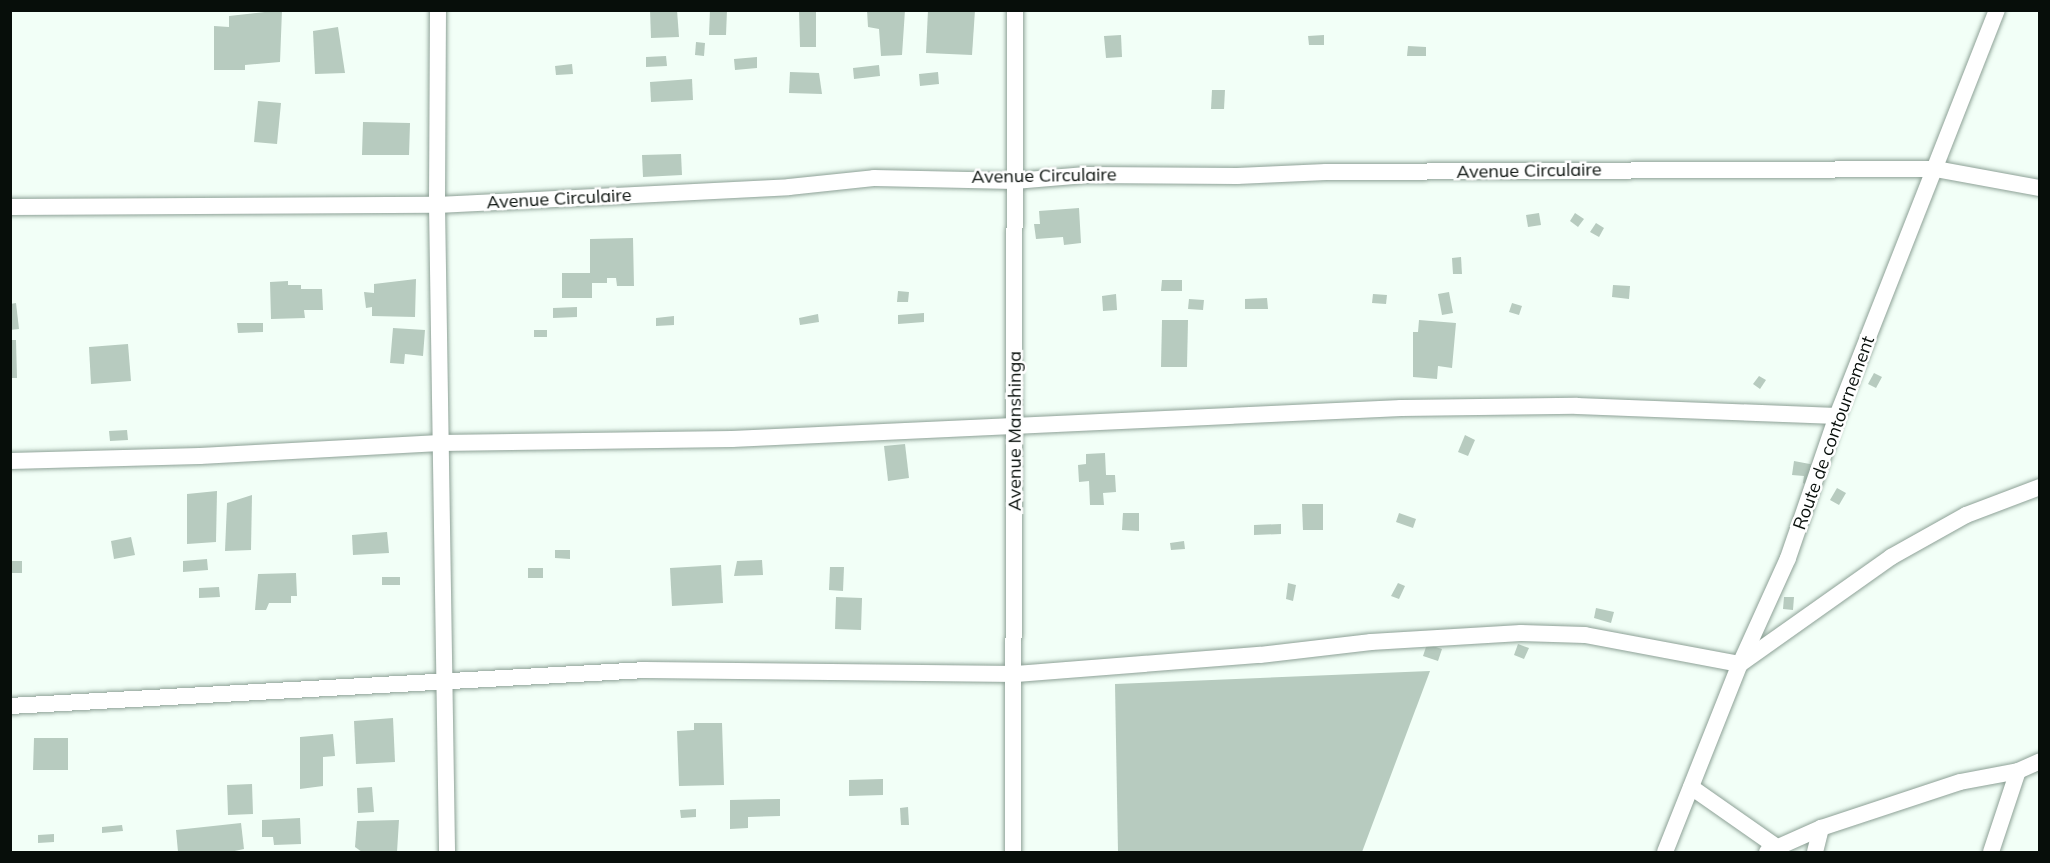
<!DOCTYPE html>
<style>
body{margin:0}
#map{position:relative;width:2050px;height:863px;overflow:hidden;background:#f2fff7;font-family:Mulish,sans-serif}
div>[style]{position:absolute}
.building>*{inset:0;background:#b7cbbf}
.roads{filter:drop-shadow(0 0 2px #8da196) drop-shadow(0 0 2px #8da196)}
.minor>*{height:16px;margin:-8px;padding:0 8px;transform-origin:8px;border-radius:8px;background:#fff}
span{translate:-50% -50%;white-space:nowrap;text-align:center;line-height:1.15;-webkit-text-stroke:5px #fff;paint-order:stroke}
.street-label{font-size:18px;color:#070e0a}
.frame{position:absolute;inset:0;border:12px solid #070e0a;pointer-events:none}
</style>
<div id="map">
<div class="building">
<i style="clip-path:polygon(282px 10px,280px 62px,245px 65px,245px 70px,214px 70px,214px 26px,229px 27px,229px 16px)"></i>
<i style="clip-path:polygon(650px 10px,677px 10px,679px 37px,651px 38px)"></i>
<i style="clip-path:polygon(710px 10px,727px 10px,726px 35px,709px 35px)"></i>
<i style="clip-path:polygon(799px 10px,816px 10px,816px 47px,800px 47px)"></i>
<i style="clip-path:polygon(867px 10px,905px 10px,902px 55px,881px 56px,879px 29px,868px 27px)"></i>
<i style="clip-path:polygon(928px 10px,975px 10px,972px 55px,926px 53px)"></i>
<i style="clip-path:polygon(338px 27px,345px 73px,315px 74px,313px 31px)"></i>
<i style="clip-path:polygon(1121px 35px,1122px 57px,1106px 58px,1104px 36px)"></i>
<i style="clip-path:polygon(1324px 35px,1324px 45px,1309px 45px,1308px 36px)"></i>
<i style="clip-path:polygon(696px 42px,705px 43px,704px 56px,695px 55px)"></i>
<i style="clip-path:polygon(1408px 46px,1426px 47px,1426px 56px,1407px 56px)"></i>
<i style="clip-path:polygon(666px 56px,667px 66px,646px 67px,646px 57px)"></i>
<i style="clip-path:polygon(757px 57px,757px 68px,735px 70px,734px 59px)"></i>
<i style="clip-path:polygon(572px 64px,573px 74px,556px 75px,555px 66px)"></i>
<i style="clip-path:polygon(879px 65px,880px 76px,854px 79px,853px 68px)"></i>
<i style="clip-path:polygon(790px 72px,819px 73px,822px 94px,789px 93px)"></i>
<i style="clip-path:polygon(938px 72px,939px 84px,920px 86px,919px 74px)"></i>
<i style="clip-path:polygon(692px 79px,693px 100px,651px 102px,650px 82px)"></i>
<i style="clip-path:polygon(1212px 90px,1225px 90px,1224px 109px,1211px 109px)"></i>
<i style="clip-path:polygon(258px 101px,281px 103px,277px 144px,254px 142px)"></i>
<i style="clip-path:polygon(363px 122px,410px 123px,409px 155px,362px 155px)"></i>
<i style="clip-path:polygon(681px 154px,682px 175px,643px 177px,642px 155px)"></i>
<i style="clip-path:polygon(1079px 208px,1081px 243px,1064px 245px,1063px 237px,1036px 239px,1034px 224px,1040px 224px,1039px 211px)"></i>
<i style="clip-path:polygon(1539px 213px,1541px 225px,1528px 227px,1526px 215px)"></i>
<i style="clip-path:polygon(1575px 213px,1584px 219px,1578px 227px,1570px 221px)"></i>
<i style="clip-path:polygon(1596px 223px,1604px 228px,1599px 237px,1590px 232px)"></i>
<i style="clip-path:polygon(633px 238px,634px 286px,617px 286px,616px 278px,607px 278px,607px 283px,592px 283px,592px 298px,562px 298px,562px 273px,590px 273px,590px 239px)"></i>
<i style="clip-path:polygon(1461px 257px,1462px 274px,1453px 274px,1452px 258px)"></i>
<i style="clip-path:polygon(416px 279px,415px 317px,372px 316px,372px 307px,366px 308px,364px 292px,374px 293px,374px 284px)"></i>
<i style="clip-path:polygon(1162px 280px,1182px 280px,1182px 291px,1161px 291px)"></i>
<i style="clip-path:polygon(288px 281px,288px 285px,301px 285px,301px 289px,322px 289px,323px 310px,304px 310px,305px 318px,271px 319px,270px 282px)"></i>
<i style="clip-path:polygon(1613px 285px,1630px 286px,1629px 299px,1612px 297px)"></i>
<i style="clip-path:polygon(898px 291px,909px 292px,908px 302px,897px 302px)"></i>
<i style="clip-path:polygon(1449px 292px,1453px 313px,1442px 315px,1438px 294px)"></i>
<i style="clip-path:polygon(1116px 294px,1117px 310px,1103px 311px,1102px 296px)"></i>
<i style="clip-path:polygon(1373px 294px,1387px 295px,1386px 304px,1372px 303px)"></i>
<i style="clip-path:polygon(1267px 298px,1268px 309px,1245px 309px,1245px 299px)"></i>
<i style="clip-path:polygon(1189px 299px,1204px 300px,1203px 310px,1188px 309px)"></i>
<i style="clip-path:polygon(16px 303px,19px 329px,10px 330px,10px 304px)"></i>
<i style="clip-path:polygon(1512px 303px,1522px 306px,1519px 315px,1509px 312px)"></i>
<i style="clip-path:polygon(577px 307px,577px 317px,553px 318px,553px 308px)"></i>
<i style="clip-path:polygon(924px 313px,924px 322px,898px 324px,898px 315px)"></i>
<i style="clip-path:polygon(818px 314px,819px 322px,800px 325px,799px 318px)"></i>
<i style="clip-path:polygon(674px 316px,674px 325px,656px 326px,656px 318px)"></i>
<i style="clip-path:polygon(1162px 320px,1188px 320px,1187px 367px,1161px 367px)"></i>
<i style="clip-path:polygon(1419px 320px,1456px 323px,1452px 368px,1438px 366px,1437px 379px,1413px 377px,1413px 332px,1418px 332px)"></i>
<i style="clip-path:polygon(237px 323px,263px 323px,263px 332px,238px 333px)"></i>
<i style="clip-path:polygon(393px 328px,425px 330px,423px 356px,405px 354px,404px 364px,390px 363px)"></i>
<i style="clip-path:polygon(534px 330px,547px 330px,547px 337px,534px 337px)"></i>
<i style="clip-path:polygon(10px 340px,16px 340px,17px 378px,10px 378px)"></i>
<i style="clip-path:polygon(128px 344px,131px 381px,91px 384px,89px 347px)"></i>
<i style="clip-path:polygon(1874px 373px,1882px 377px,1876px 388px,1868px 384px)"></i>
<i style="clip-path:polygon(1759px 376px,1766px 380px,1760px 389px,1753px 384px)"></i>
<i style="clip-path:polygon(127px 430px,128px 440px,110px 441px,109px 431px)"></i>
<i style="clip-path:polygon(1465px 435px,1475px 440px,1468px 456px,1458px 452px)"></i>
<i style="clip-path:polygon(905px 444px,909px 478px,888px 481px,884px 446px)"></i>
<i style="clip-path:polygon(1105px 453px,1106px 475px,1115px 475px,1116px 492px,1103px 493px,1104px 505px,1090px 505px,1089px 481px,1079px 482px,1078px 465px,1086px 464px,1086px 454px)"></i>
<i style="clip-path:polygon(1794px 461px,1815px 465px,1809px 486px,1803px 483px,1804px 476px,1792px 475px)"></i>
<i style="clip-path:polygon(1837px 488px,1846px 493px,1839px 505px,1830px 500px)"></i>
<i style="clip-path:polygon(217px 491px,216px 542px,187px 544px,187px 494px)"></i>
<i style="clip-path:polygon(252px 495px,251px 550px,225px 551px,227px 503px)"></i>
<i style="clip-path:polygon(1302px 504px,1323px 504px,1323px 530px,1303px 530px)"></i>
<i style="clip-path:polygon(1123px 513px,1139px 513px,1139px 531px,1122px 530px)"></i>
<i style="clip-path:polygon(1399px 513px,1416px 519px,1413px 528px,1396px 522px)"></i>
<i style="clip-path:polygon(1281px 524px,1281px 534px,1254px 535px,1254px 525px)"></i>
<i style="clip-path:polygon(387px 532px,389px 553px,353px 555px,352px 535px)"></i>
<i style="clip-path:polygon(131px 537px,135px 555px,114px 559px,111px 541px)"></i>
<i style="clip-path:polygon(1184px 541px,1185px 549px,1171px 550px,1170px 543px)"></i>
<i style="clip-path:polygon(555px 550px,570px 550px,570px 559px,555px 558px)"></i>
<i style="clip-path:polygon(207px 559px,208px 570px,183px 572px,183px 561px)"></i>
<i style="clip-path:polygon(762px 560px,763px 575px,734px 576px,737px 561px)"></i>
<i style="clip-path:polygon(10px 561px,22px 561px,22px 573px,10px 573px)"></i>
<i style="clip-path:polygon(721px 565px,723px 603px,672px 606px,670px 568px)"></i>
<i style="clip-path:polygon(830px 567px,844px 567px,843px 591px,829px 590px)"></i>
<i style="clip-path:polygon(528px 568px,543px 568px,543px 578px,528px 578px)"></i>
<i style="clip-path:polygon(296px 573px,297px 596px,291px 596px,291px 603px,269px 603px,266px 610px,255px 610px,258px 574px)"></i>
<i style="clip-path:polygon(382px 577px,400px 577px,400px 585px,382px 585px)"></i>
<i style="clip-path:polygon(1288px 583px,1296px 585px,1293px 601px,1286px 599px)"></i>
<i style="clip-path:polygon(1398px 583px,1405px 586px,1399px 599px,1391px 596px)"></i>
<i style="clip-path:polygon(219px 587px,220px 597px,199px 598px,199px 588px)"></i>
<i style="clip-path:polygon(836px 597px,862px 598px,861px 630px,835px 629px)"></i>
<i style="clip-path:polygon(1784px 597px,1794px 597px,1793px 610px,1783px 609px)"></i>
<i style="clip-path:polygon(1596px 608px,1614px 612px,1611px 623px,1594px 618px)"></i>
<i style="clip-path:polygon(1427px 644px,1442px 649px,1438px 661px,1423px 656px)"></i>
<i style="clip-path:polygon(1518px 644px,1529px 648px,1524px 659px,1514px 655px)"></i>
<i style="clip-path:polygon(1430px 671px,1362px 852px,1118px 852px,1115px 684px)"></i>
<i style="clip-path:polygon(393px 718px,395px 762px,356px 764px,354px 721px)"></i>
<i style="clip-path:polygon(694px 723px,722px 723px,724px 785px,679px 786px,677px 731px,694px 730px)"></i>
<i style="clip-path:polygon(333px 734px,335px 756px,323px 757px,323px 786px,300px 789px,300px 737px)"></i>
<i style="clip-path:polygon(34px 738px,68px 738px,68px 770px,33px 770px)"></i>
<i style="clip-path:polygon(883px 779px,883px 795px,849px 796px,849px 780px)"></i>
<i style="clip-path:polygon(252px 784px,253px 814px,228px 815px,227px 785px)"></i>
<i style="clip-path:polygon(372px 787px,374px 812px,358px 813px,357px 788px)"></i>
<i style="clip-path:polygon(780px 799px,780px 816px,748px 817px,748px 828px,730px 829px,730px 800px)"></i>
<i style="clip-path:polygon(908px 807px,909px 825px,901px 825px,900px 808px)"></i>
<i style="clip-path:polygon(696px 809px,696px 817px,681px 818px,680px 810px)"></i>
<i style="clip-path:polygon(300px 818px,301px 844px,274px 845px,273px 837px,262px 837px,262px 820px)"></i>
<i style="clip-path:polygon(399px 820px,397px 852px,362px 852px,355px 847px,357px 821px)"></i>
<i style="clip-path:polygon(241px 823px,244px 849px,230px 852px,178px 852px,176px 830px)"></i>
<i style="clip-path:polygon(122px 825px,123px 831px,102px 833px,102px 827px)"></i>
<i style="clip-path:polygon(54px 834px,54px 842px,38px 843px,38px 835px)"></i>
</div>
<div class="roads">
<div class="minor">
<i style="left:438px;top:10px;width:195px;rotate:90.3deg"></i>
<i style="left:437px;top:205px;width:647px;rotate:89.11deg"></i>
<i style="left:10px;top:207px;width:427px;rotate:-0.3deg"></i>
<i style="left:437px;top:205px;width:352px;rotate:-2.9deg"></i>
<i style="left:789px;top:187px;width:85px;rotate:-6deg"></i>
<i style="left:874px;top:178px;width:141px;rotate:1.2deg"></i>
<i style="left:1015px;top:181px;width:71px;rotate:-4.8deg"></i>
<i style="left:1086px;top:175px;width:151px;rotate:0.4deg"></i>
<i style="left:1237px;top:176px;width:89px;rotate:-2.6deg"></i>
<i style="left:1326px;top:172px;width:610px;rotate:-0.28deg"></i>
<i style="left:1936px;top:169px;width:106px;rotate:10.4deg"></i>
<i style="left:10px;top:461px;width:190px;rotate:-1.5deg"></i>
<i style="left:200px;top:456px;width:240px;rotate:-3.1deg"></i>
<i style="left:440px;top:443px;width:292px;rotate:-0.8deg"></i>
<i style="left:732px;top:439px;width:670px;rotate:-2.65deg"></i>
<i style="left:1401px;top:408px;width:176px;rotate:-0.7deg"></i>
<i style="left:1577px;top:406px;width:260px;rotate:2.2deg"></i>
<i style="left:10px;top:706px;width:636px;rotate:-3.24deg"></i>
<i style="left:645px;top:670px;width:371px;rotate:0.6deg"></i>
<i style="left:1016px;top:674px;width:245px;rotate:-4.5deg"></i>
<i style="left:1260px;top:655px;width:112px;rotate:-6.7deg"></i>
<i style="left:1371px;top:642px;width:150px;rotate:-3.4deg"></i>
<i style="left:1521px;top:633px;width:64px;rotate:1.8deg"></i>
<i style="left:1585px;top:635px;width:158px;rotate:10.6deg"></i>
<i style="left:1740px;top:664px;width:185px;rotate:-35.3deg"></i>
<i style="left:1891px;top:557px;width:86px;rotate:-29.2deg"></i>
<i style="left:1966px;top:515px;width:79px;rotate:-20.7deg"></i>
<i style="left:1691px;top:787px;width:106px;rotate:35deg"></i>
<i style="left:1013px;top:852px;width:842px;rotate:-89.86deg"></i>
<i style="left:1665px;top:852px;width:202px;rotate:-68.3deg"></i>
<i style="left:1740px;top:664px;width:116px;rotate:-65.6deg"></i>
<i style="left:1788px;top:558px;width:150px;rotate:-71deg"></i>
<i style="left:1837px;top:416px;width:436px;rotate:-68.5deg"></i>
<i style="left:1767px;top:852px;width:59px;rotate:-24deg"></i>
<i style="left:1821px;top:828px;width:146px;rotate:-18.3deg"></i>
<i style="left:1960px;top:782px;width:59px;rotate:-10.7deg"></i>
<i style="left:2018px;top:771px;width:24px;rotate:-24deg"></i>
<i style="left:1815px;top:852px;width:25px;rotate:-76deg"></i>
<i style="left:1991px;top:852px;width:85px;rotate:-71.6deg"></i>
</div>
</div>
<div class="street-label">
<span style="left:1529px;top:171px;rotate:-1deg">Avenue Circulaire</span>
<span style="left:1044px;top:176px;rotate:-1deg">Avenue Circulaire</span>
<span style="left:559px;top:199px;rotate:-3deg">Avenue Circulaire</span>
<span style="left:1015px;top:431px;rotate:-90deg">Avenue Manshinga</span>
<span style="left:1834px;top:433px;rotate:-70deg">Route de contournement</span>
</div>
<div class="frame"></div>
</div>
